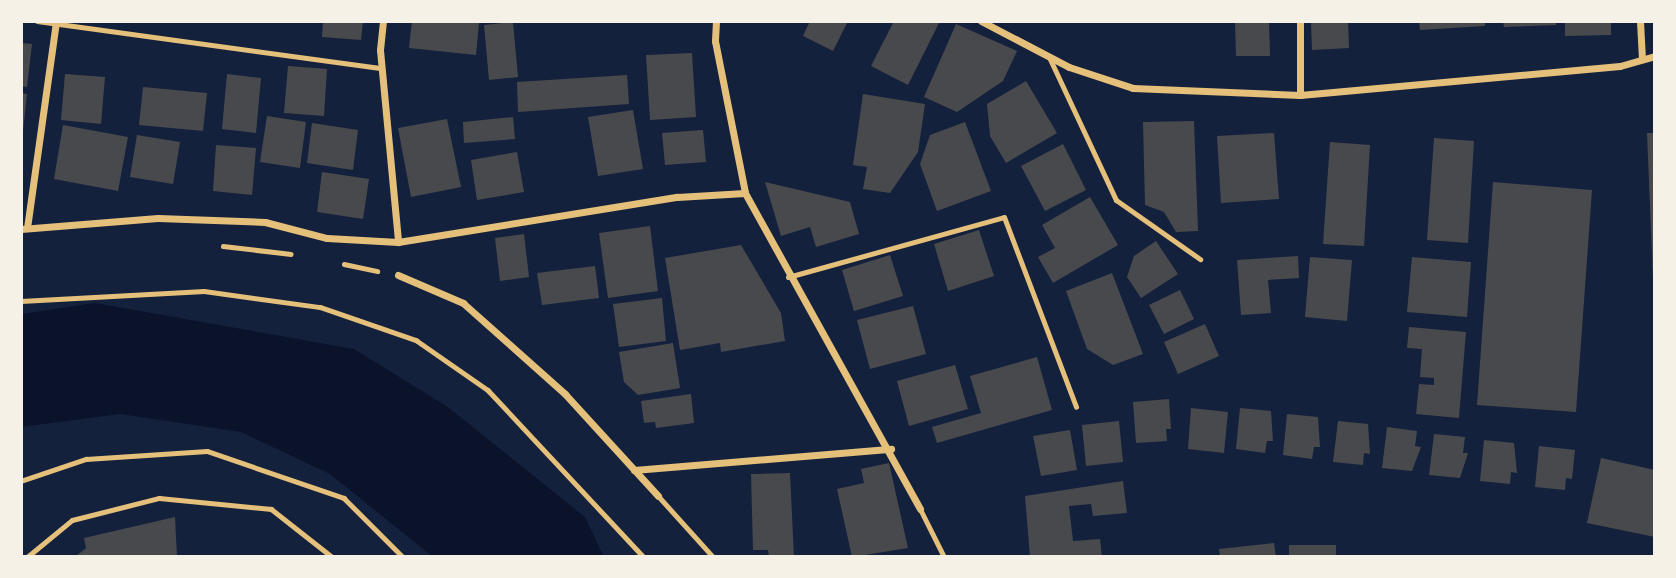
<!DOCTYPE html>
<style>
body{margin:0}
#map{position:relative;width:1676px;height:578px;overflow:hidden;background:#14213d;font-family:"Nunito Sans",sans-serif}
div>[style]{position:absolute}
.water>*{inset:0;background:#0b132b}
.building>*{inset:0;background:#48494c}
.path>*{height:4.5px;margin:-2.25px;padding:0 2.25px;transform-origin:2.25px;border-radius:2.25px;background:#e5c07b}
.service>*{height:5px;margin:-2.5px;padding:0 2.5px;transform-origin:2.5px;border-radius:2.5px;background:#e5c07b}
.minor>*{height:7px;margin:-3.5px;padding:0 3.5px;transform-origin:3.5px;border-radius:3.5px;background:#e5c07b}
span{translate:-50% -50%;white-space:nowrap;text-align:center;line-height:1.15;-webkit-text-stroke:7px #f6f1e7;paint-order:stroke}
.frame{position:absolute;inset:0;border:23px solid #f6f1e7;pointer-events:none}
</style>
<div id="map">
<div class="water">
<i style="clip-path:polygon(95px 303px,354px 349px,448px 407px,585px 517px,604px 557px,433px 557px,330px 474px,241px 432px,120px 414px,21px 427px,21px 314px)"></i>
</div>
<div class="building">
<i style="clip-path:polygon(323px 21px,363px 21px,361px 40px,322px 37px)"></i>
<i style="clip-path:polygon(412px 21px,479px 22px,476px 55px,409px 48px)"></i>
<i style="clip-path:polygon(810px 21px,848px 21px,833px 51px,803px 36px)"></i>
<i style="clip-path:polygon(894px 21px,940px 21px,908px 85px,871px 66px)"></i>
<i style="clip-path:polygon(1235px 21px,1269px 21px,1270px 56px,1236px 56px)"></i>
<i style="clip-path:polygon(1311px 21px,1348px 21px,1349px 48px,1312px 50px)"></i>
<i style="clip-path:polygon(1419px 21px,1485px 21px,1485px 26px,1420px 30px)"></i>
<i style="clip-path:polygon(1503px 21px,1556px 21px,1556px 25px,1504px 27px)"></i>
<i style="clip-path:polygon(1565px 21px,1611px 21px,1611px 35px,1565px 36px)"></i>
<i style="clip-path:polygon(513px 22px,518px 77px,489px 80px,484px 25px)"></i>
<i style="clip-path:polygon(956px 24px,1017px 51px,1003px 81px,957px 112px,924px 97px)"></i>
<i style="clip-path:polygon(21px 43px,32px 44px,27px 87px,21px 86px)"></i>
<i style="clip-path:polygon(692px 53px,696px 117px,650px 120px,646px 55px)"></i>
<i style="clip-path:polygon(288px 66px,327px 69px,324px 116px,284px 113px)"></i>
<i style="clip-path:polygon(65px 74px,105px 77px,101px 124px,61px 120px)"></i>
<i style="clip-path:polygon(227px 74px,261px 78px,256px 133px,222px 129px)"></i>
<i style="clip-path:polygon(627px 75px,629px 104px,518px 112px,517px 82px)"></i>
<i style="clip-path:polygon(1026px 81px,1057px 133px,1006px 163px,990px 136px,987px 104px)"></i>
<i style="clip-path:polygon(143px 87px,207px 93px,203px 131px,139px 125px)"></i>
<i style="clip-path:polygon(21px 93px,27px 94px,23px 131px,21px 131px)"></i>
<i style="clip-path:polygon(863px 94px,925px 104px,918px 152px,890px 193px,863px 189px,867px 167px,853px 165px)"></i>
<i style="clip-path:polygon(633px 110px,643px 169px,598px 176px,588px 117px)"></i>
<i style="clip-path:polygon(267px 116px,306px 122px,300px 168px,260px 162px)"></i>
<i style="clip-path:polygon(513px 117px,515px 139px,464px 143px,463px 122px)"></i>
<i style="clip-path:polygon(447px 119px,461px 187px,411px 197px,398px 128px)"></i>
<i style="clip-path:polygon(1194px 121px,1198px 231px,1176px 232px,1164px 212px,1145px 205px,1143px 122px)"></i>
<i style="clip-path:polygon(965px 122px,991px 191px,937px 211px,920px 164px,930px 135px)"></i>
<i style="clip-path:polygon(312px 123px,358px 130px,353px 170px,307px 163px)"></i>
<i style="clip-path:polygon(63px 125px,128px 137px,118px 191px,54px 179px)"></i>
<i style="clip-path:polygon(703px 130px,706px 162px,665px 165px,662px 133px)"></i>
<i style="clip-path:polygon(1274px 133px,1279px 199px,1221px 203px,1217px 136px)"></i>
<i style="clip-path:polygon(1647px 133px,1655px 133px,1655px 279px,1653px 279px)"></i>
<i style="clip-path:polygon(137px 135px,180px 142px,173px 184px,130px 177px)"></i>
<i style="clip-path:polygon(1434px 138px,1474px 141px,1468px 243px,1427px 240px)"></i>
<i style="clip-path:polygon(1330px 142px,1370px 145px,1364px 246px,1323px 244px)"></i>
<i style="clip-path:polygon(1063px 144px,1086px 190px,1045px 211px,1021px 166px)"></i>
<i style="clip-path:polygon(216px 145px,256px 148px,252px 195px,213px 191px)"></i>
<i style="clip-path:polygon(517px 152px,524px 192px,477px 200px,471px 160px)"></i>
<i style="clip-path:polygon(322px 172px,369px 179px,363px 219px,317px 212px)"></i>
<i style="clip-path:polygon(765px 182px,850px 202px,859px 234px,816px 247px,810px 227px,781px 236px)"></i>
<i style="clip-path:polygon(1493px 182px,1592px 190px,1576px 412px,1477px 405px)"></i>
<i style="clip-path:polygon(1090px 197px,1118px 245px,1053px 283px,1038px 257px,1055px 248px,1042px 225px)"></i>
<i style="clip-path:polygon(650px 226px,658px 291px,608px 298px,599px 233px)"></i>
<i style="clip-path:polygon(979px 230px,994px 276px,948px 291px,934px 244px)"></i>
<i style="clip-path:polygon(524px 234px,529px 277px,500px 281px,495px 238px)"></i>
<i style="clip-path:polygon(1156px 241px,1178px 274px,1141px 298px,1127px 277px,1134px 256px)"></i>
<i style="clip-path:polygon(741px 245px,781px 313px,785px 341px,721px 352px,720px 343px,680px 350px,665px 258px)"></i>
<i style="clip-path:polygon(890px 255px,903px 296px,854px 311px,842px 270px)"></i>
<i style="clip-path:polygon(1298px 256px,1299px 278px,1268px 280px,1271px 313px,1241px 315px,1237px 260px)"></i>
<i style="clip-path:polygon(1310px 257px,1352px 260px,1347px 321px,1305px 317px)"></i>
<i style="clip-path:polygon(1412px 257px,1471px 262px,1467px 317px,1407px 312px)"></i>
<i style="clip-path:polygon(595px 266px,599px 298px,542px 305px,537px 273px)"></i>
<i style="clip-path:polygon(1112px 273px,1143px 354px,1113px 365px,1087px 349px,1066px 291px)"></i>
<i style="clip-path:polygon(1180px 290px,1194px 319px,1164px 334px,1149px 305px)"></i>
<i style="clip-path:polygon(662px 298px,666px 341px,619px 347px,613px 304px)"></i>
<i style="clip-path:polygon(913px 306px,926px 354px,870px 369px,857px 320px)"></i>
<i style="clip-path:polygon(1205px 324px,1219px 356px,1178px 374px,1164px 342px)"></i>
<i style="clip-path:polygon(1409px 327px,1466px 332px,1459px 418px,1416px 414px,1419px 384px,1434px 385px,1434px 378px,1420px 377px,1422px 349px,1407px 348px)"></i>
<i style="clip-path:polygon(673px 343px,680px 388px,638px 395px,624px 382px,619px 352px)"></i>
<i style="clip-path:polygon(1037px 357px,1052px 410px,937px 443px,932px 427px,981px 413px,970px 376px)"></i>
<i style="clip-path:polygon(955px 365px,968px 409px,909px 426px,897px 381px)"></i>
<i style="clip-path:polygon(691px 394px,694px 423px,656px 428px,655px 422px,644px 423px,641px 401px)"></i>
<i style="clip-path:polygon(1169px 399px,1171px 429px,1166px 429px,1167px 441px,1136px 443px,1133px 402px)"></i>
<i style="clip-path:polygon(1191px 408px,1228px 412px,1224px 453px,1188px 449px)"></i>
<i style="clip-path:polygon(1240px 408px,1271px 411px,1273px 441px,1267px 441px,1265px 453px,1236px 449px)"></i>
<i style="clip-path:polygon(1287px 414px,1318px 417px,1320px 447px,1314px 447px,1312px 459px,1283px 455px)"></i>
<i style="clip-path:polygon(1119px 421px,1123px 462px,1086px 466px,1082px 425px)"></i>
<i style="clip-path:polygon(1338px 421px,1368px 424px,1370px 454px,1364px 453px,1363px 465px,1333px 462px)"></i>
<i style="clip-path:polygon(1387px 427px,1417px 431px,1415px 446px,1421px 447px,1412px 471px,1382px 468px)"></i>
<i style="clip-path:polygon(1070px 430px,1077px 470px,1041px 476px,1033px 436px)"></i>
<i style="clip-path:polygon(1434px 434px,1465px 437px,1463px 453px,1468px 453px,1460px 478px,1429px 475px)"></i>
<i style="clip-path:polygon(1484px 440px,1514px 443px,1517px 473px,1511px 472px,1510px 484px,1480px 481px)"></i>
<i style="clip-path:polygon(1539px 446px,1575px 450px,1572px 479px,1566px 478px,1565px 490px,1535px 487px)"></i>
<i style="clip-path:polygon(1601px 458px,1655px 470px,1655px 537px,1587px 523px)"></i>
<i style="clip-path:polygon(889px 463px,908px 548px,852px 557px,837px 489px,864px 483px,861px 469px)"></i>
<i style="clip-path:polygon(790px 473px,794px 557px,769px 557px,768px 550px,753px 550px,751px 474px)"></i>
<i style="clip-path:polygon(1123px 481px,1127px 513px,1093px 516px,1091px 504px,1069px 506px,1073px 541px,1100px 539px,1102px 557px,1030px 557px,1025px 496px)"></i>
<i style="clip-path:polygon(175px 517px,177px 557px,75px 557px,86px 548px,84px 538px)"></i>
<i style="clip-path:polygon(1274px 543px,1276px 557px,1220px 557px,1219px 549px)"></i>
<i style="clip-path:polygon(1289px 545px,1336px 545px,1336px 557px,1289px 557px)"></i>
</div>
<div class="path">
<i style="left:223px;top:246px;width:68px;rotate:6.7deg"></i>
<i style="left:344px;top:264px;width:34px;rotate:12deg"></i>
<i style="left:21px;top:301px;width:183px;rotate:-3.1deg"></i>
<i style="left:204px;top:291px;width:117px;rotate:7.9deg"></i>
<i style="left:320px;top:307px;width:102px;rotate:19deg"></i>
<i style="left:416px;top:340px;width:88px;rotate:34.8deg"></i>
<i style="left:488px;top:390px;width:229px;rotate:47deg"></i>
<i style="left:21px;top:481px;width:69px;rotate:-18.7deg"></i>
<i style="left:86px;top:459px;width:121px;rotate:-3.8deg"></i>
<i style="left:207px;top:451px;width:145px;rotate:18.9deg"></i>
<i style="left:344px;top:498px;width:83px;rotate:45deg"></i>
</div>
<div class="service">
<i style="left:37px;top:21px;width:348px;rotate:7.8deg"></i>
<i style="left:1049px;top:57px;width:158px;rotate:64.9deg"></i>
<i style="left:1116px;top:200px;width:103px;rotate:35.1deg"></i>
<i style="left:788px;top:277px;width:224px;rotate:-15.5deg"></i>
<i style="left:1004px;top:217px;width:203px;rotate:69.2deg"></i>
<i style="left:658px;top:496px;width:82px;rotate:48deg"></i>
<i style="left:920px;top:509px;width:54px;rotate:63.4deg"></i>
<i style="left:27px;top:557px;width:58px;rotate:-39.4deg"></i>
<i style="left:72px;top:520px;width:90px;rotate:-14.2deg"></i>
<i style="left:159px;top:498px;width:113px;rotate:5.6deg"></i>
<i style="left:271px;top:509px;width:78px;rotate:38.2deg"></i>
</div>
<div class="minor">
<i style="left:383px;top:21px;width:29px;rotate:96deg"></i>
<i style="left:380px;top:50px;width:193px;rotate:84.6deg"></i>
<i style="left:716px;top:21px;width:20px;rotate:93deg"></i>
<i style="left:715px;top:41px;width:155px;rotate:78.8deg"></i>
<i style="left:745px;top:193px;width:361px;rotate:61deg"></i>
<i style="left:981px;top:21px;width:99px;rotate:27.6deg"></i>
<i style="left:1069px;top:67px;width:67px;rotate:18.2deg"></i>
<i style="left:1133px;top:88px;width:167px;rotate:2.4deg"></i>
<i style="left:1300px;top:95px;width:321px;rotate:-5.2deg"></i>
<i style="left:1620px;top:66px;width:36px;rotate:-16deg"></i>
<i style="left:1640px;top:21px;width:38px;rotate:87deg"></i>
<i style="left:1300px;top:95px;width:74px;rotate:-90deg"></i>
<i style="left:27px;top:228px;width:209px;rotate:-82deg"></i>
<i style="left:21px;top:229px;width:137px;rotate:-4.6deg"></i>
<i style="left:158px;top:218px;width:107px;rotate:2.1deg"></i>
<i style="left:265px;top:222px;width:64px;rotate:14.5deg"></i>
<i style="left:327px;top:238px;width:71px;rotate:3.2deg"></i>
<i style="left:398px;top:242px;width:283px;rotate:-9.2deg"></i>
<i style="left:677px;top:197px;width:68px;rotate:-3.4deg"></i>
<i style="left:398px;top:275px;width:71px;rotate:23.3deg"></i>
<i style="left:463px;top:303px;width:137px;rotate:41.7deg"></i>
<i style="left:565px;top:394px;width:138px;rotate:47.6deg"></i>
<i style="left:634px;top:470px;width:258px;rotate:-4.7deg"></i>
</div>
<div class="frame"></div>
</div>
